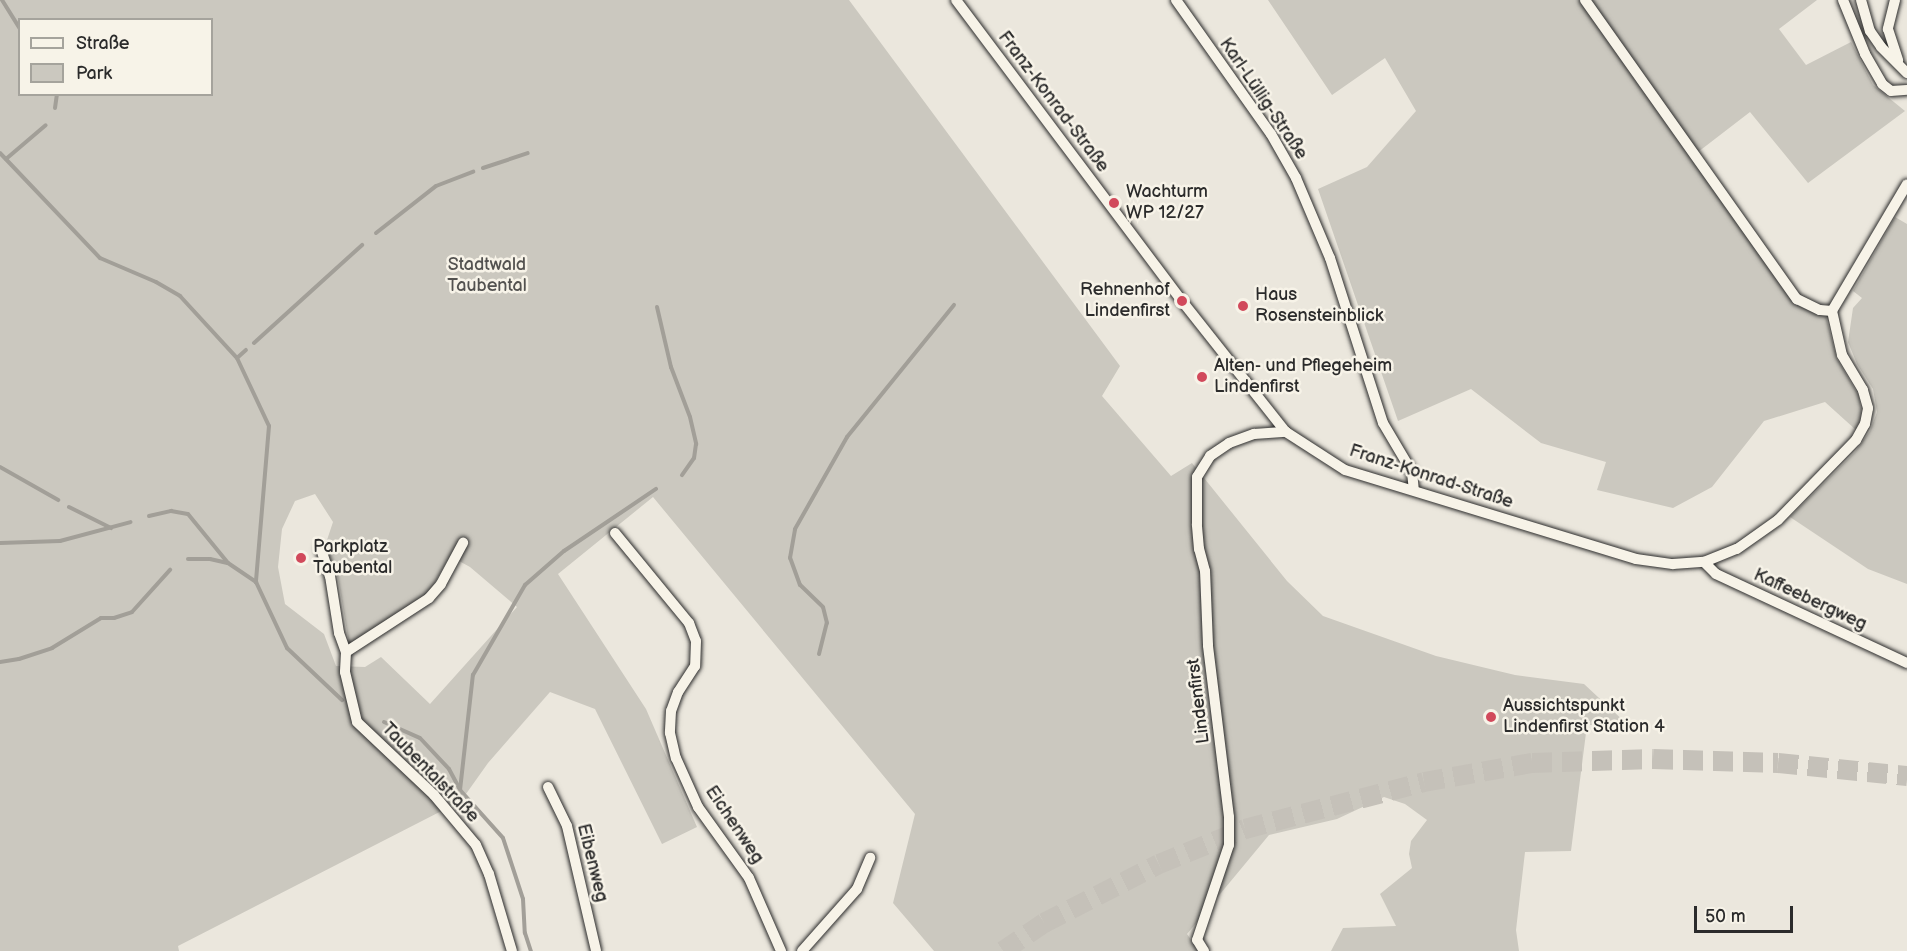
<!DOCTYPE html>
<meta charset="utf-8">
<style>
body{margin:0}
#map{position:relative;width:1907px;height:951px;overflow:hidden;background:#ebe7dd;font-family:"Balsamiq Sans",sans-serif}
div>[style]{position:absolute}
.green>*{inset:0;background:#cbc8bf}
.stream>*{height:4px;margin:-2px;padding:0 2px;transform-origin:2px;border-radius:2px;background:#a29f98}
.highway-tunnel>*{height:20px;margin-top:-10px;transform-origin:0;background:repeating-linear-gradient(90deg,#c5c1b9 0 20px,transparent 0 30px)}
.roads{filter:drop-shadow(0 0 2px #2b2b2b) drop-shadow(0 0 2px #2b2b2b)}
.street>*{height:10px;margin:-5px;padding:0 5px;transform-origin:5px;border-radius:5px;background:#f7f3e8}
.dots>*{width:16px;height:16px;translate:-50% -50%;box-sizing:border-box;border:3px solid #f7f3e8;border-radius:50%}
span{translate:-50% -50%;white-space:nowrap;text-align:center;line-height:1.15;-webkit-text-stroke:5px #f7f3e8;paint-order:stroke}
.street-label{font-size:18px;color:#2b2b2b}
.poi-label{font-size:18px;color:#2b2b2b}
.left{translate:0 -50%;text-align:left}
.right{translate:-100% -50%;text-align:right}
.park-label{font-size:18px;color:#535250}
.legend{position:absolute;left:18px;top:18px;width:195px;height:78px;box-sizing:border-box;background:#f7f3e8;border:2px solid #a5a39c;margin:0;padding:8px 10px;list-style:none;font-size:18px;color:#2b2b2b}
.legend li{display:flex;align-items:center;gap:12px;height:30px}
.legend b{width:30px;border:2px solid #a5a39c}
.scale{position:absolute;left:1694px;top:906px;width:99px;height:27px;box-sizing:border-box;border:3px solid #2b2b2b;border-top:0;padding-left:8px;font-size:18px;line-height:21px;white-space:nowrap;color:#2b2b2b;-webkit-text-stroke:4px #f7f3e8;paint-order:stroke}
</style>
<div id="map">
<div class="green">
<i style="clip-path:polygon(evenodd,0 0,849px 0,1120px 366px,1102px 396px,1171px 476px,1192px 463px,1287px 581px,1323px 616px,1436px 656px,1515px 675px,1584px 684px,1627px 724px,1587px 725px,1571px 851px,1525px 852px,1516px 930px,1519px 951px,1331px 951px,1343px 928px,1396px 926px,1380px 894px,1412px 868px,1409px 854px,1411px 841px,1427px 820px,1405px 804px,1384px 797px,1337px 819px,1269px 835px,1187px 934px,1199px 951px,934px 951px,893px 903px,915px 814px,653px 497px,558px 574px,646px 709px,697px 827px,662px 844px,595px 709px,550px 692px,488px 763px,461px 801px,178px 946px,179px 951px,0 951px,0 0,20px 20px,212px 20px,212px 94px,20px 94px,20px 20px,0 0,315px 494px,333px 522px,325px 546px,338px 578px,350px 649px,427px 596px,450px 556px,470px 567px,517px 607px,430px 704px,381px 657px,365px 667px,336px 666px,324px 634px,285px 604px,278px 567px,282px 529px,295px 501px,315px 494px)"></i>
<i style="clip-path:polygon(1268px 0,1579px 0,1698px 168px,1803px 305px,1826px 317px,1837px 359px,1859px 396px,1862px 416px,1856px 430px,1825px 402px,1764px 421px,1712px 487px,1673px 508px,1597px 490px,1606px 462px,1541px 443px,1471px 389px,1398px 421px,1318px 189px,1367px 167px,1416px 111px,1385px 58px,1332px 95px)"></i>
<i style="clip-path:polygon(1591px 0,1817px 0,1779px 29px,1806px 65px,1851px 42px,1873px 85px,1905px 111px,1808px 183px,1750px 112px,1698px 152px)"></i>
<i style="clip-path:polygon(1895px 217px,1907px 224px,1907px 584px,1868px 569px,1790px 517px,1855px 452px,1870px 431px,1877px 412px,1873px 389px,1857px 364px,1848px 342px,1853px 308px,1862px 298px,1853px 291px)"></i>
</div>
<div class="stream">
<i style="left:2px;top:0;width:34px;rotate:58deg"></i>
<i style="left:55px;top:108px;width:14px;rotate:-82deg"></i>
<i style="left:0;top:153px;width:145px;rotate:46.4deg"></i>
<i style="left:100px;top:258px;width:61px;rotate:23.2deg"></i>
<i style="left:156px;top:282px;width:28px;rotate:30deg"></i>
<i style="left:180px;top:296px;width:84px;rotate:47.4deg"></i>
<i style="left:237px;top:358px;width:75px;rotate:64.8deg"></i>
<i style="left:269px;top:426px;width:157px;rotate:94.8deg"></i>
<i style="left:256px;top:582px;width:73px;rotate:64.8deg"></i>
<i style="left:287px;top:648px;width:76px;rotate:43.4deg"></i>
<i style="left:6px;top:159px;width:52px;rotate:-40.4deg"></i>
<i style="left:483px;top:168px;width:47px;rotate:-18.4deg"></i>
<i style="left:376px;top:233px;width:76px;rotate:-38.1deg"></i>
<i style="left:436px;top:186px;width:40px;rotate:-21deg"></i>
<i style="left:657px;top:307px;width:62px;rotate:76.9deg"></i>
<i style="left:671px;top:367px;width:53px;rotate:69.2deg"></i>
<i style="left:690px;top:417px;width:28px;rotate:77deg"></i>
<i style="left:696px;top:444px;width:14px;rotate:98deg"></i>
<i style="left:694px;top:458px;width:21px;rotate:125deg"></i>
<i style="left:254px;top:343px;width:146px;rotate:-42.2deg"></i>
<i style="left:237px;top:358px;width:12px;rotate:-42deg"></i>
<i style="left:0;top:467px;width:67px;rotate:29.6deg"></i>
<i style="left:69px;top:507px;width:47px;rotate:26.6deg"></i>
<i style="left:149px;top:516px;width:23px;rotate:-13deg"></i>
<i style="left:171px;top:511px;width:17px;rotate:10deg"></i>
<i style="left:188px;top:514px;width:63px;rotate:50.8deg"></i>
<i style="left:228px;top:563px;width:34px;rotate:34deg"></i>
<i style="left:0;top:543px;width:60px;rotate:-1.9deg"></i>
<i style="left:60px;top:541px;width:73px;rotate:-15deg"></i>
<i style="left:188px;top:559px;width:22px"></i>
<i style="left:210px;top:559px;width:18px;rotate:13deg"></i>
<i style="left:819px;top:654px;width:32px;rotate:-76deg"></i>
<i style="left:827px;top:623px;width:16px;rotate:-104deg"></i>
<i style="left:823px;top:607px;width:32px;rotate:-136deg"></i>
<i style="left:800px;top:585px;width:29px;rotate:-110deg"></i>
<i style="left:790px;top:558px;width:29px;rotate:-80deg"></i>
<i style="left:795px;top:529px;width:106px;rotate:-60.5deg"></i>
<i style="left:847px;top:437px;width:170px;rotate:-51deg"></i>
<i style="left:0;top:662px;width:19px;rotate:-9deg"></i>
<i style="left:19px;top:659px;width:35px;rotate:-18deg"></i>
<i style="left:52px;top:648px;width:57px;rotate:-31.5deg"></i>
<i style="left:101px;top:618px;width:13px"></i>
<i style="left:114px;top:618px;width:19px;rotate:-18deg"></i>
<i style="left:132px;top:612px;width:57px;rotate:-47.9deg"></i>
<i style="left:384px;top:722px;width:39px;rotate:24deg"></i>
<i style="left:420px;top:738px;width:42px;rotate:46.9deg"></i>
<i style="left:449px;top:769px;width:24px;rotate:62deg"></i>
<i style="left:460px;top:790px;width:64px;rotate:48.1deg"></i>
<i style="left:503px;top:838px;width:64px;rotate:71.8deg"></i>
<i style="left:523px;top:899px;width:34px;rotate:87deg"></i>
<i style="left:525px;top:933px;width:19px;rotate:72deg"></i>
<i style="left:460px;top:790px;width:116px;rotate:-83.6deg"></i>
<i style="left:473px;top:675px;width:104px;rotate:-60deg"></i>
<i style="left:525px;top:585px;width:52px;rotate:-41.1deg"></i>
<i style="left:564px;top:551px;width:111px;rotate:-34deg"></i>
</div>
<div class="highway-tunnel">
<i style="left:1003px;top:951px;width:50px;rotate:-34.3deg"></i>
<i style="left:1044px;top:923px;width:129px;rotate:-27.2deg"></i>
<i style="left:1159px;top:864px;width:93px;rotate:-22.1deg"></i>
<i style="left:1245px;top:829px;width:185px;rotate:-14.7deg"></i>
<i style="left:1424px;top:782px;width:110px;rotate:-10deg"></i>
<i style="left:1532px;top:763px;width:121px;rotate:-1.9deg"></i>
<i style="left:1653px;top:759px;width:125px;rotate:1.8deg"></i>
<i style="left:1778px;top:763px;width:130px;rotate:5.8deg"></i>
</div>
<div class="roads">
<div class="street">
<i style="left:956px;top:0;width:376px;rotate:53.1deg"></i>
<i style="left:1182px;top:301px;width:167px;rotate:51.6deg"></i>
<i style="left:1286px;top:432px;width:70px;rotate:32.8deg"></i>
<i style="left:1345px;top:470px;width:304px;rotate:17deg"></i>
<i style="left:1636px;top:559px;width:37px;rotate:8deg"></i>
<i style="left:1673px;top:564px;width:31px;rotate:-4deg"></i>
<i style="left:1704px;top:562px;width:35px;rotate:-22deg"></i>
<i style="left:1737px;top:549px;width:50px;rotate:-35.3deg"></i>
<i style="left:1778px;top:520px;width:112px;rotate:-45.7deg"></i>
<i style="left:1856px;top:440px;width:18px;rotate:-61deg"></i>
<i style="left:1865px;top:424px;width:16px;rotate:-79deg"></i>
<i style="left:1868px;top:408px;width:19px;rotate:-106deg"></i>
<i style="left:1863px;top:390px;width:41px;rotate:-121deg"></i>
<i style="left:1842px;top:355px;width:45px;rotate:-102.8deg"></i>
<i style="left:1832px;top:311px;width:147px;rotate:-59.4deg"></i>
<i style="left:1176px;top:0;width:164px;rotate:54.7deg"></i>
<i style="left:1271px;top:134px;width:51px;rotate:60.4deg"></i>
<i style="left:1296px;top:178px;width:87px;rotate:67deg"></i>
<i style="left:1330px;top:258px;width:173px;rotate:72.2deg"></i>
<i style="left:1383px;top:423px;width:57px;rotate:59.4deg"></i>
<i style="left:1412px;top:472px;width:18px;rotate:84deg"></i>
<i style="left:1585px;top:0;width:367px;rotate:54.7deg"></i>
<i style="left:1797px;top:299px;width:25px;rotate:26deg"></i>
<i style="left:1820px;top:310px;width:12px;rotate:5deg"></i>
<i style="left:1843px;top:0;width:58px;rotate:67.8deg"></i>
<i style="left:1865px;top:54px;width:34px;rotate:60deg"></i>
<i style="left:1882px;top:84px;width:11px;rotate:38deg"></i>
<i style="left:1891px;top:91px;width:16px;rotate:-4deg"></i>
<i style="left:1861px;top:0;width:32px;rotate:74deg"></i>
<i style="left:1870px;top:31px;width:19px;rotate:55deg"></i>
<i style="left:1881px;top:47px;width:37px;rotate:45deg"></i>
<i style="left:1895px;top:0;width:30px;rotate:104deg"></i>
<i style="left:1888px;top:29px;width:33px;rotate:72deg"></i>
<i style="left:615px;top:533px;width:117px;rotate:50.6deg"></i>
<i style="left:689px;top:623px;width:19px;rotate:69deg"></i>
<i style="left:696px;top:641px;width:25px;rotate:92deg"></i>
<i style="left:695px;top:666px;width:31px;rotate:123deg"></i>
<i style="left:678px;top:692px;width:20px;rotate:110deg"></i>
<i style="left:671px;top:711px;width:22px;rotate:93deg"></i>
<i style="left:670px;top:733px;width:26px;rotate:77deg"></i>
<i style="left:676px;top:758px;width:54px;rotate:65.8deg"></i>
<i style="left:698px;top:807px;width:87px;rotate:54.3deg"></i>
<i style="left:749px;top:878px;width:80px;rotate:66.3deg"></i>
<i style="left:321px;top:549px;width:28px;rotate:72deg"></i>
<i style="left:330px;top:576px;width:58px;rotate:81deg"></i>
<i style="left:339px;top:633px;width:20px;rotate:70deg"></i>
<i style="left:346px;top:652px;width:20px;rotate:93deg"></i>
<i style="left:345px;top:672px;width:51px;rotate:76.5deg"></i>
<i style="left:357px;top:722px;width:106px;rotate:43.5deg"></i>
<i style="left:434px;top:795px;width:65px;rotate:50deg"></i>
<i style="left:476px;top:845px;width:32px;rotate:66deg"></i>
<i style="left:489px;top:874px;width:80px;rotate:73.4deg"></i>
<i style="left:1704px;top:562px;width:17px;rotate:45deg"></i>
<i style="left:1716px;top:574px;width:211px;rotate:25deg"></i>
<i style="left:346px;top:652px;width:99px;rotate:-33deg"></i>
<i style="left:429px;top:598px;width:18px;rotate:-49deg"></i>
<i style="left:441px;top:584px;width:47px;rotate:-61.8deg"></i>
<i style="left:548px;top:787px;width:43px;rotate:64deg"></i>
<i style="left:567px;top:826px;width:128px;rotate:76.9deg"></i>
<i style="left:802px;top:951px;width:83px;rotate:-48.4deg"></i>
<i style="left:857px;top:889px;width:34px;rotate:-67deg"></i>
<i style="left:1204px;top:951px;width:13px;rotate:-122deg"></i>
<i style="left:1197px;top:940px;width:100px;rotate:-71.4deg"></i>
<i style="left:1229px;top:845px;width:28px;rotate:-90deg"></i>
<i style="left:1229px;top:817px;width:173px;rotate:-97deg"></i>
<i style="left:1208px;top:645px;width:74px;rotate:-92.3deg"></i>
<i style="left:1205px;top:571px;width:23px;rotate:-105deg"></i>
<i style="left:1199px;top:549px;width:25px;rotate:-95deg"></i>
<i style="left:1197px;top:524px;width:47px;rotate:-90deg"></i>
<i style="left:1197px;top:477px;width:25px;rotate:-58deg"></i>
<i style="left:1210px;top:456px;width:23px;rotate:-34deg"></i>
<i style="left:1229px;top:443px;width:27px;rotate:-20deg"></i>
<i style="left:1254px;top:434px;width:32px;rotate:-4deg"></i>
</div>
</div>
<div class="dots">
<i style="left:1114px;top:203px;background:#d1495b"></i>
<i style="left:1182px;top:301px;background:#d1495b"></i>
<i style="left:1243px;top:306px;background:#d1495b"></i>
<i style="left:1202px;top:377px;background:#d1495b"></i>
<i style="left:301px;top:558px;background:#d1495b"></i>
<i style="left:1491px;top:717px;background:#d1495b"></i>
</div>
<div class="street-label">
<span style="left:1263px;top:99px;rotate:56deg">Karl-Lüllig-Straße</span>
<span style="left:1053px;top:102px;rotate:53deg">Franz-Konrad-Straße</span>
<span style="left:1431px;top:477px;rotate:18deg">Franz-Konrad-Straße</span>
<span style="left:1810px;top:600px;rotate:25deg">Kaffeebergweg</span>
<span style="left:1199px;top:701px;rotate:-97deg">Lindenfirst</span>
<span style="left:430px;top:773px;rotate:46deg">Taubentalstraße</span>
<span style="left:734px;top:825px;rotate:56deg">Eichenweg</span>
<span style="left:592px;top:863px;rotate:76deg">Eibenweg</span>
</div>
<div class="poi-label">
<span class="left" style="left:1126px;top:203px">Wachturm<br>WP 12/27</span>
<span class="right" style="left:1170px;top:301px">Rehnenhof<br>Lindenfirst</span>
<span class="left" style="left:1255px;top:306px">Haus<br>Rosensteinblick</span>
<span class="left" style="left:1214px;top:377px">Alten- und Pflegeheim<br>Lindenfirst</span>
<span class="left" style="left:313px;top:558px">Parkplatz<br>Taubental</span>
<span class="left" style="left:1503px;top:717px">Aussichtspunkt<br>Lindenfirst Station 4</span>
</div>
<div class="park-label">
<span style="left:487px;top:276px">Stadtwald<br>Taubental</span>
</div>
<ul class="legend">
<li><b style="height:8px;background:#f7f3e8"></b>Straße</li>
<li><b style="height:16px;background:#cbc8bf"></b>Park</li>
</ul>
<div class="scale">50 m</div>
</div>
